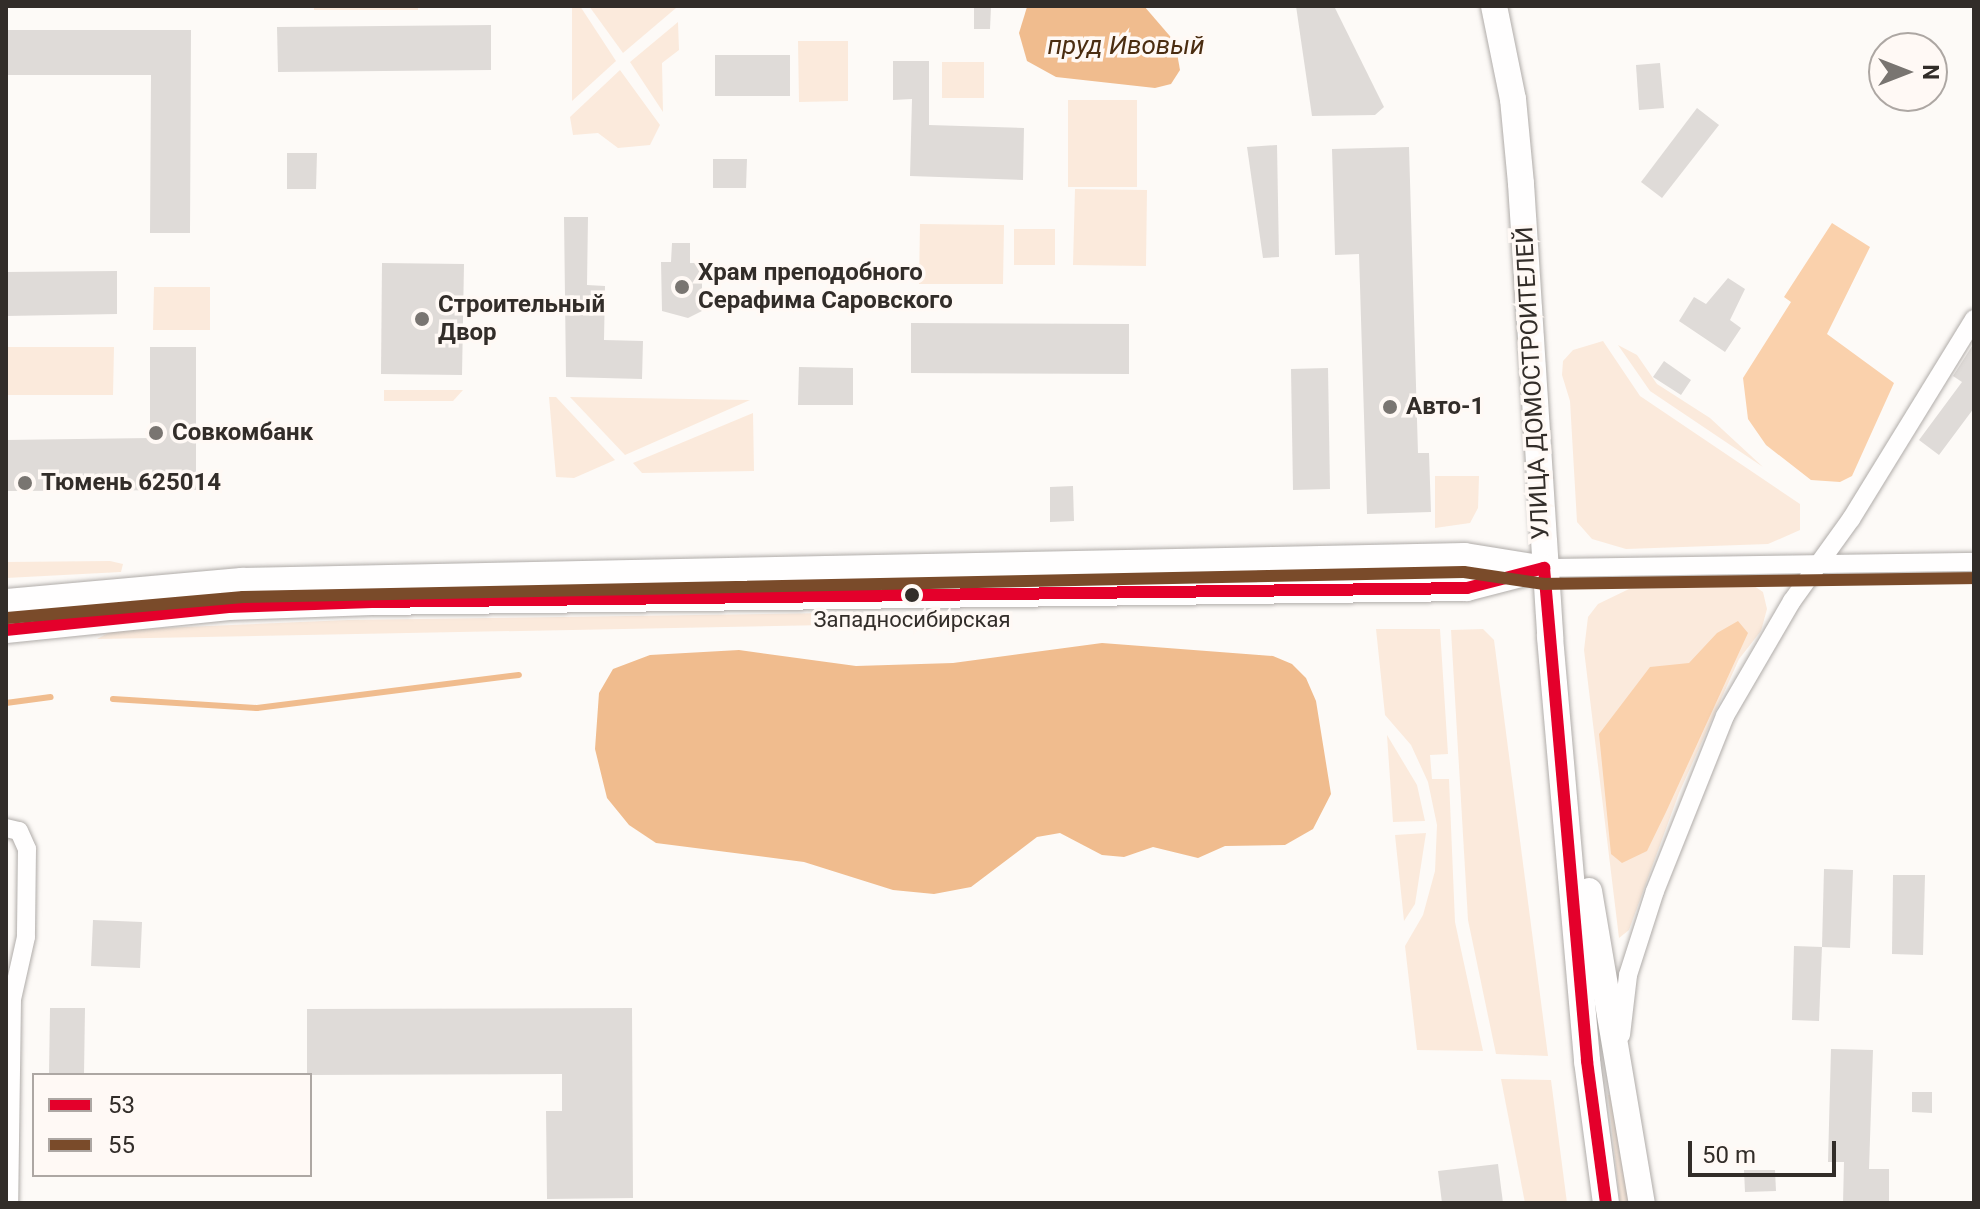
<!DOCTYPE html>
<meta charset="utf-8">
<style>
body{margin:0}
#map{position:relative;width:1980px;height:1209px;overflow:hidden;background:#fdfaf7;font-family:Roboto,sans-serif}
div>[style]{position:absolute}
.green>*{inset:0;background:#fbeadc}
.forest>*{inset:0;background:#fad1ac}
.water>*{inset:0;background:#f0bc8e}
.stream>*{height:6px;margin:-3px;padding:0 3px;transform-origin:3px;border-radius:3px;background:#f0bc8e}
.building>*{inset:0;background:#dfdbd8}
.roads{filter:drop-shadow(0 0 2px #b0aca9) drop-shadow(0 0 2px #b0aca9)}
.minor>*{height:18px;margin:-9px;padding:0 9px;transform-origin:9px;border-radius:9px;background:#fffefe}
.secondary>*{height:26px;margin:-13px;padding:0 13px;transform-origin:13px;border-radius:13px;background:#fffefe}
.bus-1>*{height:12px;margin:-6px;padding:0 6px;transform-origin:6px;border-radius:6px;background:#e4002b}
.bus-2>*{height:12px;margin:-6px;padding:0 6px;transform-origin:6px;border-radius:6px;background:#7a4b2a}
.dots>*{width:22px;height:22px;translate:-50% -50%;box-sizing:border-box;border:4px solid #fff9f5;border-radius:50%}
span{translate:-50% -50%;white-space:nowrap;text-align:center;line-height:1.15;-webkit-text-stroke:7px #fff9f5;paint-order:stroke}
.bus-label{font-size:22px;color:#322d29}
.poi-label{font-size:24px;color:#322d29;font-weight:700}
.left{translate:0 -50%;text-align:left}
.street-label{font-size:24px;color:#322d29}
.water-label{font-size:26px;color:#4b2d11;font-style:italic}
.frame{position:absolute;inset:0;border:8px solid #322d29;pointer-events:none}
.legend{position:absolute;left:32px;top:1073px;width:280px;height:104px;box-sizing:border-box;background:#fff9f5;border:2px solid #ada7a3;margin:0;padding:10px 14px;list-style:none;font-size:24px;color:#322d29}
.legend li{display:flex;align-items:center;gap:16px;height:40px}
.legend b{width:40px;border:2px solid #ada7a3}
.north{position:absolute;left:1868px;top:32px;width:80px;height:80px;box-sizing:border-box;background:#fff9f5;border:2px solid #ada7a3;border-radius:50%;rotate:90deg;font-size:22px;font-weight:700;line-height:32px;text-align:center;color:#322d29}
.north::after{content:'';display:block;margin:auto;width:28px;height:36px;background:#797571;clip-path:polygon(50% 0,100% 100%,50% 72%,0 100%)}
.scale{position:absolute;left:1688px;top:1141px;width:148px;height:36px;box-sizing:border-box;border:4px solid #322d29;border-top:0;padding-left:10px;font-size:24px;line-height:28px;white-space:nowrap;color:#322d29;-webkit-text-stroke:6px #fff9f5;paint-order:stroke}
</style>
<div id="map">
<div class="green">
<i style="clip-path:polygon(314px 6px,418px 6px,418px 10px,314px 10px)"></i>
<i style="clip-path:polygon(572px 6px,580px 6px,616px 61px,572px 101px)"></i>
<i style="clip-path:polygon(589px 6px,674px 6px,676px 8px,623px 53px)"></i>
<i style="clip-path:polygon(678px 22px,679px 50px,662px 63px,663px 112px,630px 62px)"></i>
<i style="clip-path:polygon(798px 41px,848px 41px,848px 101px,799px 102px)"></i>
<i style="clip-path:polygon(942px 62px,984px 62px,984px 98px,942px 98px)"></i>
<i style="clip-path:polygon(620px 70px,660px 125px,650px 145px,618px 148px,598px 133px,573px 135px,570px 117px)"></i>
<i style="clip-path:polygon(1068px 100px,1137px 100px,1137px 187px,1068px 187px)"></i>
<i style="clip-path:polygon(1075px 189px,1147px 190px,1146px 266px,1073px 265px)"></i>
<i style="clip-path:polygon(920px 224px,1004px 225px,1003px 284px,919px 284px)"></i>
<i style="clip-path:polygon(1014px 229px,1055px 229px,1055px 265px,1014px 265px)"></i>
<i style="clip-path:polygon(154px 287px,210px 287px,210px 330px,153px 330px)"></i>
<i style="clip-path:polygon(1603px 341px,1640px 396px,1800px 504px,1800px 530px,1768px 544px,1626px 549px,1592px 539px,1577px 522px,1570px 401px,1562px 375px,1563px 361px,1573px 350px)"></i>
<i style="clip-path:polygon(1618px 345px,1637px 355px,1657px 384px,1710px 418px,1763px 467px,1650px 391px)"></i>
<i style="clip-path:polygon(6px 347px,114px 347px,113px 395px,6px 395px)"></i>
<i style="clip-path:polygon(384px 390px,463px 390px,453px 401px,384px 401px)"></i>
<i style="clip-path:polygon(549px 397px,556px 397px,615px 460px,574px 478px,556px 477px)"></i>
<i style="clip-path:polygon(570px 397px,750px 400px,625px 455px)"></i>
<i style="clip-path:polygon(753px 413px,754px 471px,642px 473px,633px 463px)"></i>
<i style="clip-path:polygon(1435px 476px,1479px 476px,1478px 508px,1470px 523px,1435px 528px)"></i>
<i style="clip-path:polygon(110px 561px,123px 564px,121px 572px,6px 578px,6px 562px)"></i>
<i style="clip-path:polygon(1754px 586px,1763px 592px,1767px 609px,1761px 631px,1739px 659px,1679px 793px,1629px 930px,1619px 938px,1584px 650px,1588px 617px,1598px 604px,1629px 589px)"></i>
<i style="clip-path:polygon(827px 613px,828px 625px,97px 639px,114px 630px,348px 620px)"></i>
<i style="clip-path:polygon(1376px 629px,1440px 629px,1448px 754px,1430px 755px,1432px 779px,1449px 779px,1455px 922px,1483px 1051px,1417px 1050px,1405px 946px,1423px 915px,1435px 871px,1437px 825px,1428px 782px,1411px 745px,1385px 715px)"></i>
<i style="clip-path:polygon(1483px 629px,1494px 640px,1548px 1056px,1496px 1054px,1468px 920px,1451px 630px)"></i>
<i style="clip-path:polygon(1387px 735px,1417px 785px,1425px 821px,1393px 822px)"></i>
<i style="clip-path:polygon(1426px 833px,1415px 904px,1404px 921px,1395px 835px)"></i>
<i style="clip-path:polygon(1501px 1079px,1551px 1080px,1567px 1203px,1525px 1203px)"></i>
<i style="clip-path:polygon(1608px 1095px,1615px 1095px,1632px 1203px,1620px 1203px)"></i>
</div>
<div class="forest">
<i style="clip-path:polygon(1832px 223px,1870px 247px,1827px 334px,1894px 383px,1852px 476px,1840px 482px,1811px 480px,1766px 445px,1748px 419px,1743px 378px,1791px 302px,1784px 297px)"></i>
<i style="clip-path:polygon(1738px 621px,1748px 633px,1666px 812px,1647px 851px,1622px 863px,1611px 854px,1599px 734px,1650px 667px,1689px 663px,1717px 633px)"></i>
</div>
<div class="water">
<i style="clip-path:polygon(1144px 6px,1175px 42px,1180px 70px,1171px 84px,1155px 88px,1056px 77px,1027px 61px,1019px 33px,1027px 7px)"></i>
<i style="clip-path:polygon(1102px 643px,1273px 656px,1292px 664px,1306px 678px,1316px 701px,1331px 794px,1313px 829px,1285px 845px,1225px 846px,1198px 858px,1153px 847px,1124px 857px,1102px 855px,1060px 833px,1037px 837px,971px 887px,934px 894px,893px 890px,804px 862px,656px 843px,629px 825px,607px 798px,595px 749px,599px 693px,613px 669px,650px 655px,739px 650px,856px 666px,953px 663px)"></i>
</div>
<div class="stream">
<i style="left:113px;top:699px;width:144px;rotate:3.6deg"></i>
<i style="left:257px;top:708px;width:264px;rotate:-7.2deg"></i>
<i style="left:6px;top:703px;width:45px;rotate:-7.6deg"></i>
</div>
<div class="building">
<i style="clip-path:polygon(1296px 6px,1334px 6px,1384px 107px,1375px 115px,1312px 116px)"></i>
<i style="clip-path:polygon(974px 7px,991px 7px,990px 29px,974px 29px)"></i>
<i style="clip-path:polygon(491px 25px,491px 70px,278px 72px,277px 27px)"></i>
<i style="clip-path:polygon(6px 30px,191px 30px,190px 233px,150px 233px,151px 75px,6px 75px)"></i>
<i style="clip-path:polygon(715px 55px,790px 55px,790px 96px,715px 96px)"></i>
<i style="clip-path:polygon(893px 61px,929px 61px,929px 125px,1024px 128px,1023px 180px,910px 176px,912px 99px,893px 100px)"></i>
<i style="clip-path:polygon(1660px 63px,1664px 108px,1639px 110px,1636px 65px)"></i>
<i style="clip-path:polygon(1697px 108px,1719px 125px,1662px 198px,1641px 182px)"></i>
<i style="clip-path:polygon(1277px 145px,1279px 257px,1263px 258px,1247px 147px)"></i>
<i style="clip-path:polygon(1409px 147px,1418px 453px,1429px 453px,1431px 512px,1367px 514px,1359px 254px,1335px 255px,1332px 149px)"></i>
<i style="clip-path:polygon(287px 153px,317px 153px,316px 189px,287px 189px)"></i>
<i style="clip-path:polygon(713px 159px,747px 159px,746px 188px,713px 188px)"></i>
<i style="clip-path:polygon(564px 217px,588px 217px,587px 285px,605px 286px,604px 340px,643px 341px,642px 379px,566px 377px)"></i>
<i style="clip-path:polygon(672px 243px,690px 243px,690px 263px,702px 263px,702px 311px,688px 318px,662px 311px,661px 262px,671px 262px)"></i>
<i style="clip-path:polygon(382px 263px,464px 264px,462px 375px,381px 374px)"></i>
<i style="clip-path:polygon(117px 271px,117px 314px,6px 316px,6px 272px)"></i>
<i style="clip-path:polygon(1728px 278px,1745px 289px,1730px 320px,1741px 328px,1725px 352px,1679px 321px,1694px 297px,1706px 304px)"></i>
<i style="clip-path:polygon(911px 323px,1129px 324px,1129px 374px,911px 373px)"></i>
<i style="clip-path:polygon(1974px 343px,1974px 408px,1939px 455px,1919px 440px,1962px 382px,1953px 376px)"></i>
<i style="clip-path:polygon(150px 347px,196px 347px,196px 490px,6px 491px,6px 440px,150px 438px)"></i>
<i style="clip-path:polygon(1664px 361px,1691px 380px,1681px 395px,1653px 377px)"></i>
<i style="clip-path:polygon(799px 367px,853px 368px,853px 405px,798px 405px)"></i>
<i style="clip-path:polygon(1328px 368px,1330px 489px,1293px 490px,1291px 369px)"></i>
<i style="clip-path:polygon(1073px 486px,1074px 521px,1050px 522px,1050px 487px)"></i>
<i style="clip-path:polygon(1824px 869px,1853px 870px,1850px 948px,1822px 947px)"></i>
<i style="clip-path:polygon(1893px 875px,1925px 875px,1923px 955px,1892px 954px)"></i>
<i style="clip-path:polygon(93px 920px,142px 922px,140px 968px,91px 966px)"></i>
<i style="clip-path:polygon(1794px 946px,1822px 947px,1819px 1021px,1792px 1020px)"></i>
<i style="clip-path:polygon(50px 1008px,85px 1008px,84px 1075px,49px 1075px)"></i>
<i style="clip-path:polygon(632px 1008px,633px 1198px,547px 1199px,546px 1111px,562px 1111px,562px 1074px,307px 1075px,307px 1009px)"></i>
<i style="clip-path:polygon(1831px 1049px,1873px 1050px,1869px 1169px,1889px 1169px,1889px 1203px,1843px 1203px,1844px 1162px,1828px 1162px)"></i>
<i style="clip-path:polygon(1912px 1092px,1932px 1092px,1932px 1113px,1912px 1112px)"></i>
<i style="clip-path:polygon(1498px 1164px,1503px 1203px,1442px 1203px,1438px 1171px)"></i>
<i style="clip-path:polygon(1744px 1170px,1775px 1170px,1776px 1191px,1745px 1192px)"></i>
</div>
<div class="roads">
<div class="minor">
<i style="left:1544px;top:568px;width:430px;rotate:-0.8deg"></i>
<i style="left:6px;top:828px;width:13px;rotate:13deg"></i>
<i style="left:19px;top:831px;width:20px;rotate:66deg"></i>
<i style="left:27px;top:849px;width:88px;rotate:90.7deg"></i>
<i style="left:26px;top:937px;width:64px;rotate:102.7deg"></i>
<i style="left:12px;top:999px;width:204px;rotate:90.8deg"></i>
<i style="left:1621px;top:1035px;width:60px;rotate:-83.3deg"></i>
<i style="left:1628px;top:975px;width:88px;rotate:-72.2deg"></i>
<i style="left:1655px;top:891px;width:188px;rotate:-68.2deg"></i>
<i style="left:1725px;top:716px;width:133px;rotate:-59.8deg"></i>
<i style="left:1792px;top:601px;width:101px;rotate:-54.3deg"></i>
<i style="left:1851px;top:519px;width:235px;rotate:-58.4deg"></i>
</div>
<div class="secondary">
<i style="left:1494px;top:6px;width:95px;rotate:78.5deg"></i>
<i style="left:1513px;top:99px;width:85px;rotate:84.6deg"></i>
<i style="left:1521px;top:184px;width:454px;rotate:86.3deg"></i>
<i style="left:1550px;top:637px;width:426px;rotate:85deg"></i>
<i style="left:1587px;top:1061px;width:143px;rotate:82.4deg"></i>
<i style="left:6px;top:602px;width:237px;rotate:-5.1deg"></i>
<i style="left:242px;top:581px;width:1223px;rotate:-1.17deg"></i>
<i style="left:1465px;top:556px;width:69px;rotate:9.2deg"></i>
<i style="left:6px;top:630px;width:224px;rotate:-5.9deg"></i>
<i style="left:229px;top:607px;width:143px;rotate:-2deg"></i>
<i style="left:372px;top:602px;width:1095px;rotate:-0.73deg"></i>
<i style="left:1467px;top:588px;width:80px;rotate:-14.6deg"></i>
<i style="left:1589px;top:891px;width:316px;rotate:80.4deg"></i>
</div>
</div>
<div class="bus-1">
<i style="left:1544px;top:568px;width:495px;rotate:85deg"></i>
<i style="left:1587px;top:1061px;width:143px;rotate:82.4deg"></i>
<i style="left:6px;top:630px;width:224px;rotate:-5.9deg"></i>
<i style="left:229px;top:607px;width:143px;rotate:-2deg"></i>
<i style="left:372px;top:602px;width:1095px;rotate:-0.73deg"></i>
<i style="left:1467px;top:588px;width:80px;rotate:-14.6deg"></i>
</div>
<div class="bus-2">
<i style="left:7px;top:618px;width:237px;rotate:-5.1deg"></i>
<i style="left:243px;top:597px;width:1221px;rotate:-1.17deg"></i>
<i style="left:1464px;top:572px;width:81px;rotate:8.5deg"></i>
<i style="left:1544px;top:584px;width:430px;rotate:-0.8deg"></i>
</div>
<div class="dots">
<i style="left:682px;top:287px;background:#797571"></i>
<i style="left:422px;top:319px;background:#797571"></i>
<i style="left:1390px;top:407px;background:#797571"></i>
<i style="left:156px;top:433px;background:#797571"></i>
<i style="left:25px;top:483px;background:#797571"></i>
<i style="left:912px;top:595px;background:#322d29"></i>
</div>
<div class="bus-label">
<span style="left:912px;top:620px">Западносибирская</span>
</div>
<div class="poi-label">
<span class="left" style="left:698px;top:287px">Храм преподобного<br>Серафима Саровского</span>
<span class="left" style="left:438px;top:319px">Строительный<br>Двор</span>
<span class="left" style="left:1406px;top:407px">Авто-1</span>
<span class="left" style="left:172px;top:433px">Совкомбанк</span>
<span class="left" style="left:41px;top:483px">Тюмень 625014</span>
</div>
<div class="street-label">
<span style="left:1533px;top:383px;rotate:-93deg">УЛИЦА ДОМОСТРОИТЕЛЕЙ</span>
</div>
<div class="water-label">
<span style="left:1126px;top:46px">пруд Ивовый</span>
</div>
<div class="frame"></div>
<ul class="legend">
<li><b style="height:10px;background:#e4002b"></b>53</li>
<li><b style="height:10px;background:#7a4b2a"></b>55</li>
</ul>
<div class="north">N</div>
<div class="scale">50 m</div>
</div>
